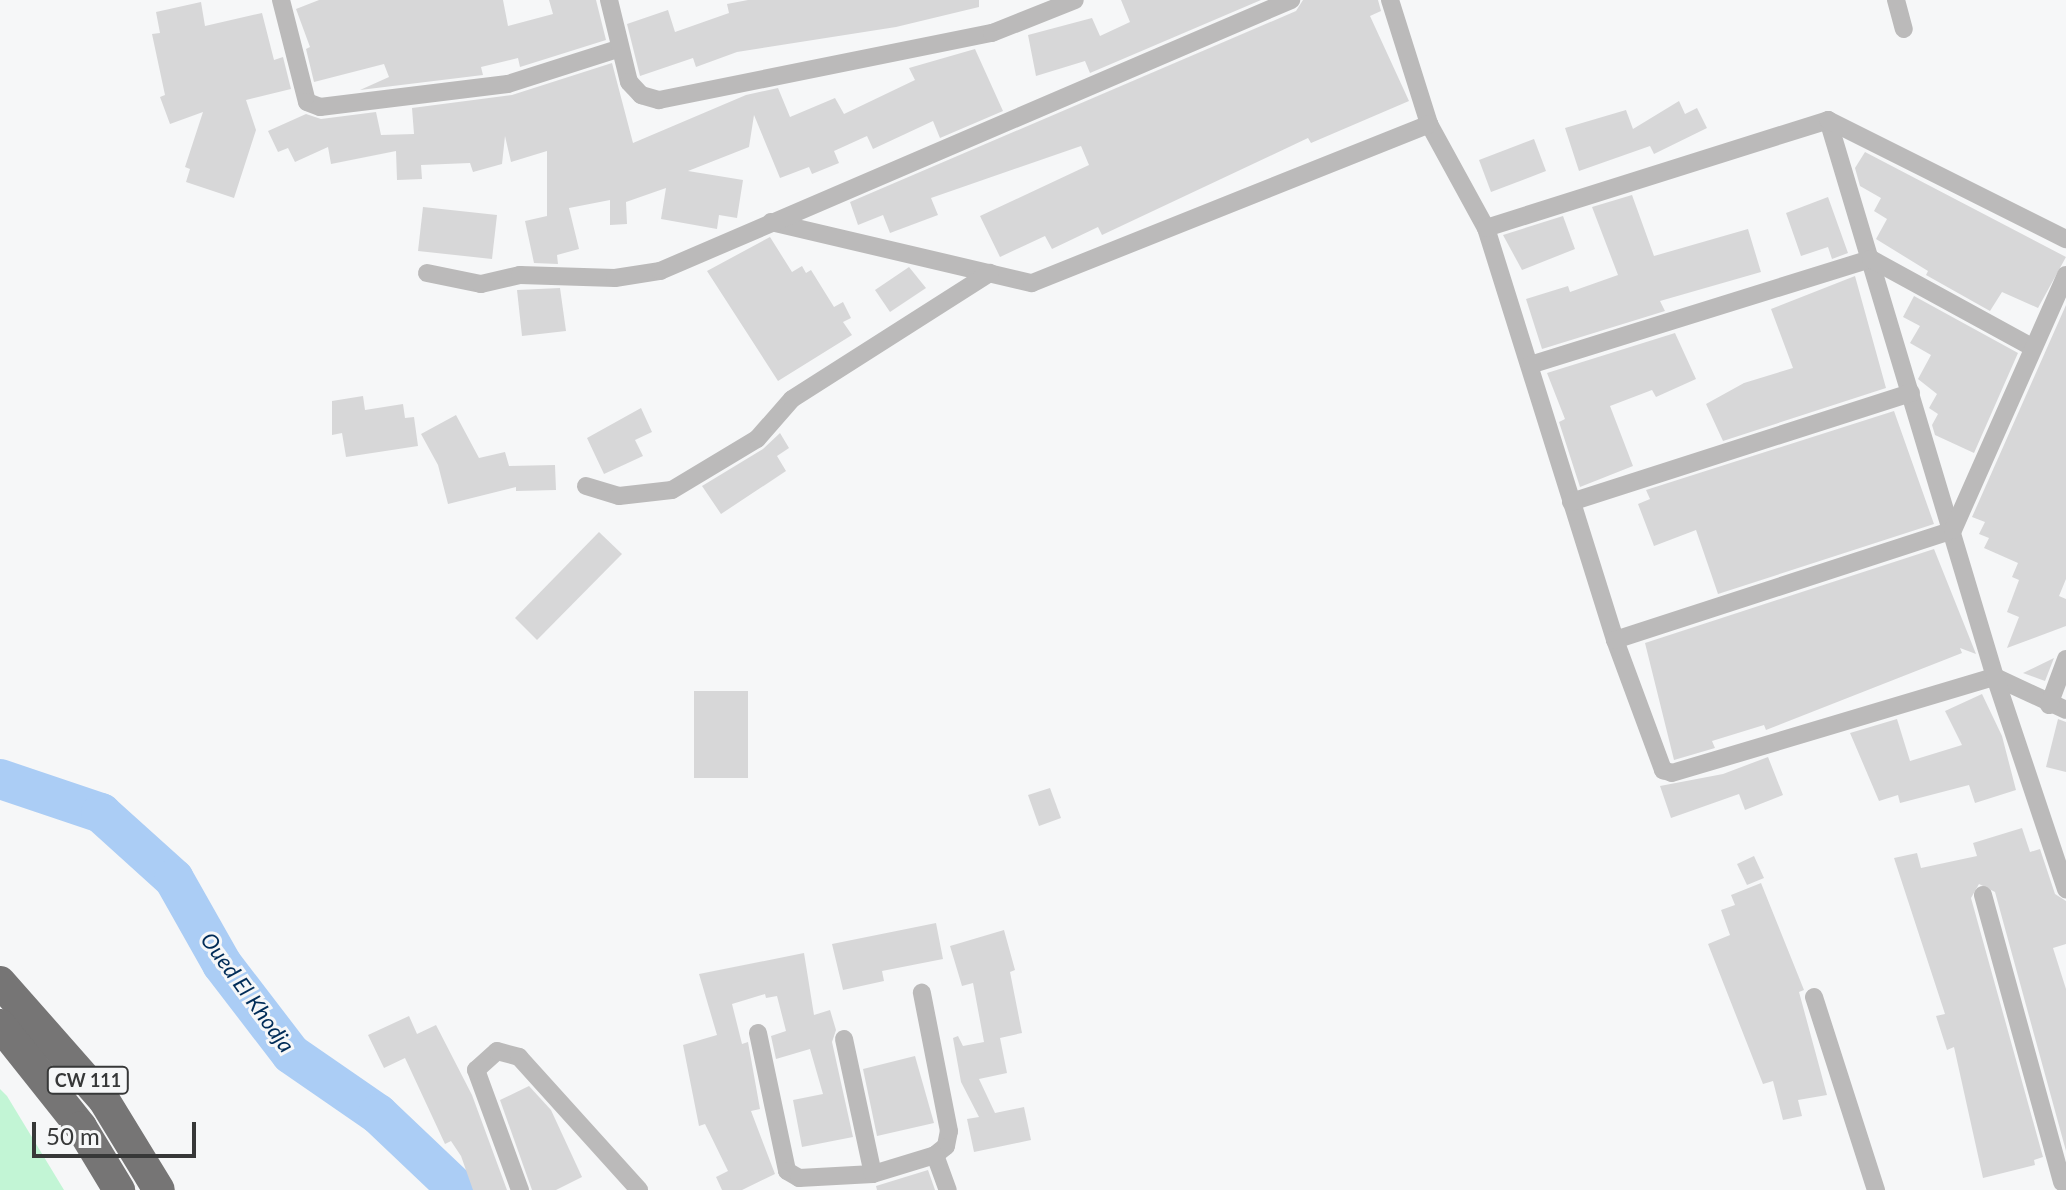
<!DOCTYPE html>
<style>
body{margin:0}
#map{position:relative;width:2066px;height:1190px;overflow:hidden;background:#f6f7f8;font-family:Lato,sans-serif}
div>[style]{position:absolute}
.green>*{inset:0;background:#c2f5d5}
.river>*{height:40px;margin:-20px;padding:0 20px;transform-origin:20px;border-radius:20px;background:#abcdf5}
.building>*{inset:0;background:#d7d7d8}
.street>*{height:18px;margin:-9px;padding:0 9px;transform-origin:9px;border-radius:9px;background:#bbbaba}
.highway>*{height:32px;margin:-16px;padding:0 16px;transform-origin:16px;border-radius:16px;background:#767575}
span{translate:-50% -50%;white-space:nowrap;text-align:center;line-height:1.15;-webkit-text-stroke:6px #f6f7f8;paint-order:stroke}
.shield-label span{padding:2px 6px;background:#f6f7f8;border:2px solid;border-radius:6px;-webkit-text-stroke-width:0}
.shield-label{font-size:18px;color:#373838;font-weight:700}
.water-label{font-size:22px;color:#002c58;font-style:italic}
.scale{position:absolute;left:32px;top:1122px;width:164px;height:36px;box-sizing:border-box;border:4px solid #373838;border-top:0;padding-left:10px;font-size:24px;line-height:28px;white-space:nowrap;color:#373838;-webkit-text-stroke:6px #f6f7f8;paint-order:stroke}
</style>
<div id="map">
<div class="green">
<i style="clip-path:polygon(0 1089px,7px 1096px,64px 1190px,0 1190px)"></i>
</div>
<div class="river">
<i style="left:0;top:779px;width:107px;rotate:18.6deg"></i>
<i style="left:101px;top:813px;width:98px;rotate:42.1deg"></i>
<i style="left:174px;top:879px;width:98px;rotate:60.5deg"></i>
<i style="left:222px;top:964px;width:113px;rotate:52.5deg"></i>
<i style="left:291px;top:1054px;width:106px;rotate:34.6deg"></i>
<i style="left:378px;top:1114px;width:110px;rotate:43.5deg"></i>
</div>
<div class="building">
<i style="clip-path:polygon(319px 0,503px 0,508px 26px,553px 14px,549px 0,596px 0,606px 40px,520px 67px,518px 58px,481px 67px,483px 75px,360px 90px,389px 77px,384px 64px,314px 82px,306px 49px,310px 47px,296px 9px)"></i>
<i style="clip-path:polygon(748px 0,979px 0,979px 7px,896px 27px,737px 52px,696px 67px,693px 58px,640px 76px,627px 24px,668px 10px,675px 32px,729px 13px,727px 4px)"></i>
<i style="clip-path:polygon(1121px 0,1261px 0,1090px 73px,1085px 61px,1036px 76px,1028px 35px,1092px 18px,1100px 36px,1130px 22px)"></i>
<i style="clip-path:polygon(1303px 0,1378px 0,1381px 11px,1370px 16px,1409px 101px,1311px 143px,1308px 138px,1102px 235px,1098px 227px,1052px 249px,1045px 236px,1000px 257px,980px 216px,1089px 165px,1081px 146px,931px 198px,938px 215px,890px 233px,883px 215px,858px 225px,850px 202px,1296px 11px)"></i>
<i style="clip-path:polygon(201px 2px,205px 26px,262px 13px,274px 60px,283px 57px,291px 89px,246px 100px,256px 130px,234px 198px,186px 182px,190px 169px,185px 167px,203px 112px,170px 124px,160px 97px,165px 95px,152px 34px,160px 33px,156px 12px)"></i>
<i style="clip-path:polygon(975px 49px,1003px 111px,940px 138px,933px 121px,873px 149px,867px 136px,834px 151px,839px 163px,812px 174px,809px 167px,780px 178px,754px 115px,749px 147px,688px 171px,743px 180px,737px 218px,719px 215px,717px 229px,661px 219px,666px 188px,626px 202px,627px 224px,610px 225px,610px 200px,569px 208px,579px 249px,557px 255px,558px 264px,534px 263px,525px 221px,547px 216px,547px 151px,511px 162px,505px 136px,502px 164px,473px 172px,470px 163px,421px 165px,422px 179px,397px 180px,396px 151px,331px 164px,328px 147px,295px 162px,288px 148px,278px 152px,268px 131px,306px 114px,321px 119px,376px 112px,381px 135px,414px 134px,412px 108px,512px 95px,612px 63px,633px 143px,746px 95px,778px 88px,790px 117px,835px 98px,844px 114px,915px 80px,909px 68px)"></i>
<i style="clip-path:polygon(1679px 101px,1685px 114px,1697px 108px,1707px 128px,1654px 154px,1650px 146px,1579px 171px,1565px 128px,1626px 110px,1633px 129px)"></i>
<i style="clip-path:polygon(1534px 139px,1546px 171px,1491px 192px,1479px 160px)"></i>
<i style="clip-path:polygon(1865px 152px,2066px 257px,2038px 308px,2002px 292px,1990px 311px,1926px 275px,1928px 271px,1876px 239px,1887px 219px,1874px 211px,1881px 198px,1860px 186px,1855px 168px)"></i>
<i style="clip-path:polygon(1632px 195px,1654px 256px,1748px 229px,1761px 272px,1660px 301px,1665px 311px,1542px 349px,1526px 299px,1568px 286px,1570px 292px,1618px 275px,1592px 207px)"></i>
<i style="clip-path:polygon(1828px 197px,1848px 253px,1832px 259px,1828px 247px,1801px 256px,1786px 213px)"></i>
<i style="clip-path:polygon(423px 207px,497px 215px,492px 259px,418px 251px)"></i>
<i style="clip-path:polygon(1563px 216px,1575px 249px,1522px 270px,1503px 235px)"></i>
<i style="clip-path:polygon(770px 237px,792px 272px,802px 266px,806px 273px,811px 270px,834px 307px,843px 302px,851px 318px,843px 322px,852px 335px,778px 381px,707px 271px)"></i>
<i style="clip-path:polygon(909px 267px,926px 288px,890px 312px,875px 290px)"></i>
<i style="clip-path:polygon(1855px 276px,1886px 388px,1723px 441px,1706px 404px,1744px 383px,1793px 368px,1771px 309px)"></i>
<i style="clip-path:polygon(560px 288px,566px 331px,522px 336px,517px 290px)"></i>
<i style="clip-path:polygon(1914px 296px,2018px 353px,1974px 453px,1935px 435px,1932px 425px,1938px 414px,1929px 408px,1937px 394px,1918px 379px,1931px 355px,1910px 343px,1920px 326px,1903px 317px)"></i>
<i style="clip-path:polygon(2066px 305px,2066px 579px,2059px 596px,2066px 599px,2066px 626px,2007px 648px,2019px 617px,2007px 612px,2019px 580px,2012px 577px,2018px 563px,1984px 548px,1989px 538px,1979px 534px,1985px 522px,1972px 517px)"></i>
<i style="clip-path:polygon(1675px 333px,1696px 379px,1656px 397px,1652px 390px,1610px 406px,1633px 466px,1580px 487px,1559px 422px,1565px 419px,1547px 373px)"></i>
<i style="clip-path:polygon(363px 396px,365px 410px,403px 404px,405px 418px,414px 417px,418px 446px,346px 457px,342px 433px,332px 435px,332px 401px)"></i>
<i style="clip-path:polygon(641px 408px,652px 432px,635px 440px,643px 456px,604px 474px,587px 438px)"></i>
<i style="clip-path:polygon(1894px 411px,1934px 524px,1718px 594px,1696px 530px,1654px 546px,1638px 504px,1650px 499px,1646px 490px)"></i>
<i style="clip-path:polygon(456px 415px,479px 458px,505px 452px,509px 466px,555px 465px,556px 490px,516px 491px,516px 487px,448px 504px,438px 465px,421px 434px)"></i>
<i style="clip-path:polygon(780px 433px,789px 448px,777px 456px,786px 471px,721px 514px,702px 486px,763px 449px)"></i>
<i style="clip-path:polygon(599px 532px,622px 554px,537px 640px,515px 618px)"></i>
<i style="clip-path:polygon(1934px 549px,1976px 654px,1960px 648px,1962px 653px,1766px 730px,1764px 725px,1712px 741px,1715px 748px,1674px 760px,1645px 643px)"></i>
<i style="clip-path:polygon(2054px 658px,2045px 681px,2023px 673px)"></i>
<i style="clip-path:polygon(694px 691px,748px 691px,748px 778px,694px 778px)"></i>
<i style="clip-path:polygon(1982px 694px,2002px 736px,2016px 790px,1975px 803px,1969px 785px,1900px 803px,1898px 795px,1879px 801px,1850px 733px,1897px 719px,1910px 761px,1962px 745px,1945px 711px)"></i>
<i style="clip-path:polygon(2058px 719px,2066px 722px,2066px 772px,2046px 767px)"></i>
<i style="clip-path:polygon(1768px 757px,1783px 795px,1745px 810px,1739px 794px,1671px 818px,1660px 786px,1723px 774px)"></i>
<i style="clip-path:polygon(1050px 788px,1061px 818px,1039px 826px,1028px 795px)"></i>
<i style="clip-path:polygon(2022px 828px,2030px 852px,2040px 849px,2055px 894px,2066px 901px,2066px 944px,2053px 948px,2066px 989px,2066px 1151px,1995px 892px,1979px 884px,1971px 898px,2043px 1157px,2034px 1160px,2035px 1165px,1983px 1178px,1954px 1047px,1947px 1050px,1936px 1016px,1945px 1014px,1894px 858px,1917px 853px,1921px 868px,1977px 856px,1973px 843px)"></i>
<i style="clip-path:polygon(1754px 856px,1764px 878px,1747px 885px,1737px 864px)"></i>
<i style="clip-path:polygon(1761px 883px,1804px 990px,1799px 992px,1827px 1095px,1798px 1100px,1802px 1116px,1783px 1120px,1773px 1081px,1763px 1084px,1708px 944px,1730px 935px,1721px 910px,1735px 905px,1731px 895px)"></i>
<i style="clip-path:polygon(936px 923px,943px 959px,882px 971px,884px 981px,843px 990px,832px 944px)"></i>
<i style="clip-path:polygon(1004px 930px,1015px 970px,1010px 972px,1022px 1033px,1000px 1038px,1007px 1073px,979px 1079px,995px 1113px,1024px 1107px,1031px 1140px,974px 1152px,967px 1119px,979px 1117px,961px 1082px,953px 1038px,958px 1036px,963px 1046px,984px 1042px,973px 983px,962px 986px,950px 946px)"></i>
<i style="clip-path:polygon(804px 953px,814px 1015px,830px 1010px,836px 1030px,832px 1042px,853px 1137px,802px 1147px,793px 1100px,823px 1094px,810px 1049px,776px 1059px,771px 1036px,786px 1031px,777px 996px,766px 998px,765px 994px,732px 1004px,742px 1044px,748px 1042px,760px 1109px,751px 1111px,775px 1174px,742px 1190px,722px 1190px,716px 1177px,728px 1171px,705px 1124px,699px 1126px,683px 1045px,717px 1035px,699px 974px)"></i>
<i style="clip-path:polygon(409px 1016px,417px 1034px,436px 1025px,472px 1095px,507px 1190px,473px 1190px,461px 1156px,451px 1141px,445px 1144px,405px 1058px,384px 1068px,368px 1035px)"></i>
<i style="clip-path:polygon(915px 1056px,934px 1123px,877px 1136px,863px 1069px)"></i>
<i style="clip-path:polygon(529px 1086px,551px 1110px,582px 1177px,556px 1190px,532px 1190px,500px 1100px)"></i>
<i style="clip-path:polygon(928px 1170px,935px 1190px,877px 1190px,876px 1186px)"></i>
</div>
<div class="street">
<i style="left:281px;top:0;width:105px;rotate:75.7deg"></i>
<i style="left:307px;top:102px;width:14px;rotate:21deg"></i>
<i style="left:320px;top:107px;width:189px;rotate:-7deg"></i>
<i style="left:508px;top:84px;width:115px;rotate:-17.7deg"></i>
<i style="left:609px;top:0;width:84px;rotate:76.3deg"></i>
<i style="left:629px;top:82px;width:18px;rotate:47deg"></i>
<i style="left:641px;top:95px;width:19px;rotate:16deg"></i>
<i style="left:659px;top:100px;width:340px;rotate:-11.4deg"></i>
<i style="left:992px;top:33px;width:89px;rotate:-21.7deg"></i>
<i style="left:1390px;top:0;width:130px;rotate:72.5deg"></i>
<i style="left:1429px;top:124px;width:119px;rotate:61.3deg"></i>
<i style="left:1486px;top:228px;width:432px;rotate:72.6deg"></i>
<i style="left:1615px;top:640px;width:139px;rotate:69.7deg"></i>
<i style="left:1663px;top:770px;width:9px;rotate:18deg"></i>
<i style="left:1672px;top:773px;width:337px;rotate:-16.6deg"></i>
<i style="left:1995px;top:677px;width:78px;rotate:24.9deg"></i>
<i style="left:1896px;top:0;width:30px;rotate:75deg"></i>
<i style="left:1828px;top:120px;width:581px;rotate:73.31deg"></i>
<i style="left:1995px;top:677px;width:224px;rotate:71.5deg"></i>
<i style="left:771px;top:222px;width:268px;rotate:13.2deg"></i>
<i style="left:1032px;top:283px;width:428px;rotate:-21.8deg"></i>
<i style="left:1486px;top:228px;width:359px;rotate:-17.5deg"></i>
<i style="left:1828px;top:120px;width:266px;rotate:26.6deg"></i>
<i style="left:427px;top:273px;width:55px;rotate:11.5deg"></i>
<i style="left:481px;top:284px;width:40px;rotate:-13deg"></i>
<i style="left:520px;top:275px;width:95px;rotate:1.8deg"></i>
<i style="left:615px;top:278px;width:46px;rotate:-8.8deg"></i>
<i style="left:660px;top:271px;width:687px;rotate:-23.24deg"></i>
<i style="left:1530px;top:365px;width:357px;rotate:-17.3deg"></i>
<i style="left:1871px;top:259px;width:183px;rotate:28.7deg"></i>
<i style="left:586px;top:486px;width:34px;rotate:17deg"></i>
<i style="left:619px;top:496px;width:53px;rotate:-6.5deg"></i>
<i style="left:672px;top:490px;width:99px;rotate:-31deg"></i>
<i style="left:757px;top:439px;width:53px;rotate:-48.8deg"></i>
<i style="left:792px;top:399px;width:235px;rotate:-32.5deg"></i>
<i style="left:1571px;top:502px;width:357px;rotate:-17.8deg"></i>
<i style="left:1615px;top:640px;width:355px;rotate:-18deg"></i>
<i style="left:1953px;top:530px;width:279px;rotate:-66.1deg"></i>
<i style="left:2049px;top:705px;width:49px;rotate:-69.7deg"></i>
<i style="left:1983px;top:895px;width:298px;rotate:74.6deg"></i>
<i style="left:1814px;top:997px;width:203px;rotate:72.2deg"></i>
<i style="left:758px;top:1033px;width:141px;rotate:78.1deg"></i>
<i style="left:787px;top:1171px;width:14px;rotate:30deg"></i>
<i style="left:799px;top:1178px;width:74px;rotate:-3.1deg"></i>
<i style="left:873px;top:1174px;width:65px;rotate:-17deg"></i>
<i style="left:935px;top:1155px;width:14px;rotate:-39deg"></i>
<i style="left:946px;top:1146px;width:15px;rotate:-79deg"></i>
<i style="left:949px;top:1131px;width:141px;rotate:-101.1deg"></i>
<i style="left:844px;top:1039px;width:138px;rotate:77.9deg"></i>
<i style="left:935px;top:1155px;width:37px;rotate:70deg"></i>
<i style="left:520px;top:1190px;width:128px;rotate:-110.1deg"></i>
<i style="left:476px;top:1070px;width:28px;rotate:-42deg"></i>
<i style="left:497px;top:1051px;width:23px;rotate:15deg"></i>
<i style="left:519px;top:1057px;width:179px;rotate:47.9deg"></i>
</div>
<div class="highway">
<i style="left:0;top:982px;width:157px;rotate:48.6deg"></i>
<i style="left:104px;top:1100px;width:105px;rotate:58.6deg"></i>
<i style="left:0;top:1025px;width:130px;rotate:51.5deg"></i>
<i style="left:81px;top:1127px;width:74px;rotate:58.9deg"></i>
</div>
<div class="shield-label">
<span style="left:88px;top:1080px">CW 111</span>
</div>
<div class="water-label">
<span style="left:248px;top:992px;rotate:54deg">Oued El Khodja</span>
</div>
<div class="scale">50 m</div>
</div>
